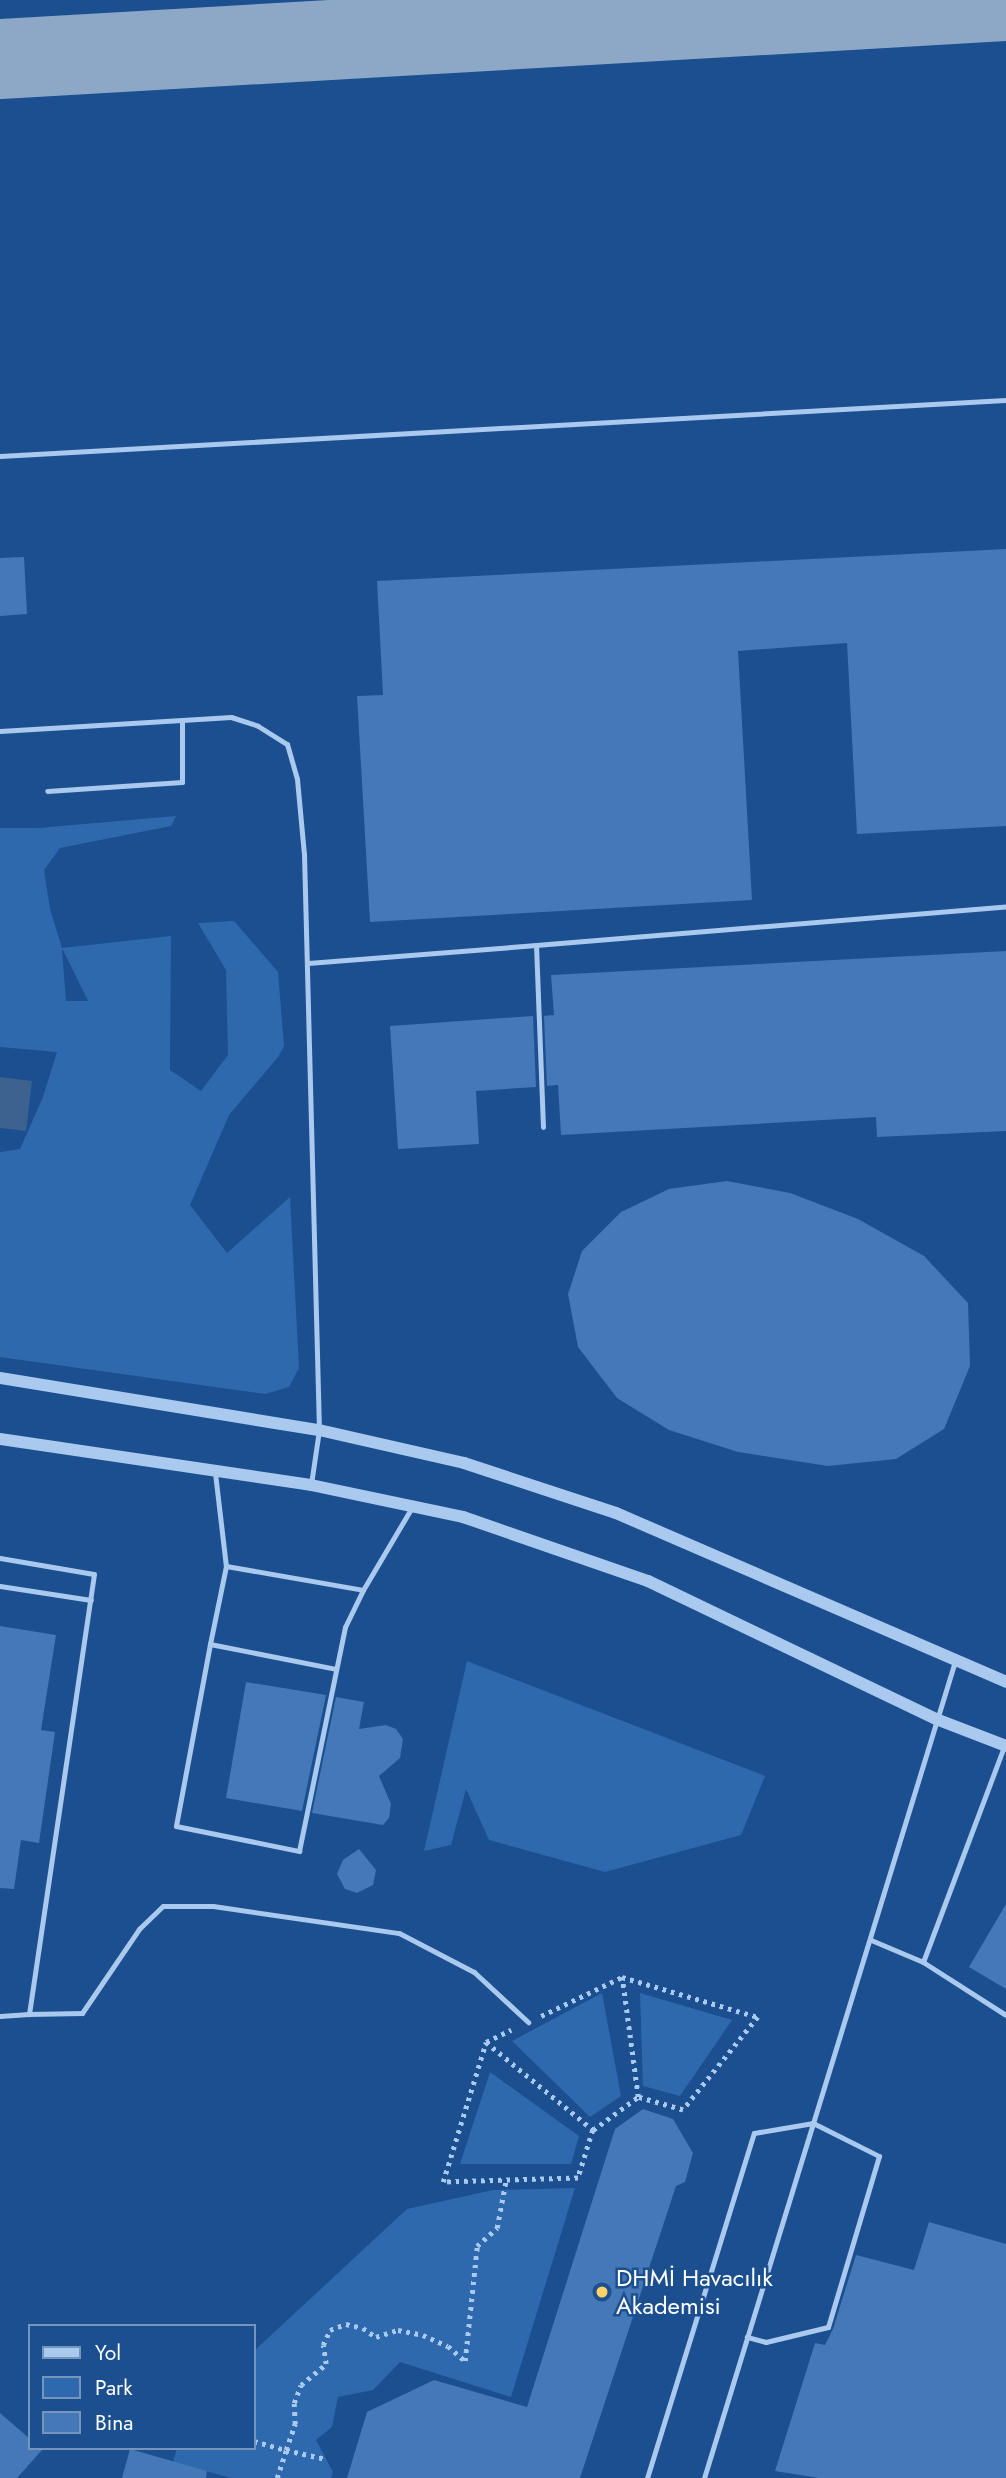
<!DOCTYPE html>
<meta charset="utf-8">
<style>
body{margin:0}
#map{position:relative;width:1006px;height:2478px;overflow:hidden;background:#1b4f8f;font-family:Jost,sans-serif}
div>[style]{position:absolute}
.green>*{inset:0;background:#2e69ad}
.water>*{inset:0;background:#3c6290}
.taxiway>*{height:80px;margin:-40px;padding:0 40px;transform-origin:40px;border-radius:40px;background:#8da7c7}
.building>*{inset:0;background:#4478b7}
.path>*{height:4.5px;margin-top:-2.25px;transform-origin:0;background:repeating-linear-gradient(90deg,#a9c9ee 0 3.5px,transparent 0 8.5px)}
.service>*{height:5px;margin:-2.5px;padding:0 2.5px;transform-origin:2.5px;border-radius:2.5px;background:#a9c9ee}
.tertiary>*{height:12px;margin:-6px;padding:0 6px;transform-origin:6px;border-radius:6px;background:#a9c9ee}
.dots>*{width:19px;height:19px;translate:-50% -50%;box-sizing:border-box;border:4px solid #1b4f8f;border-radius:50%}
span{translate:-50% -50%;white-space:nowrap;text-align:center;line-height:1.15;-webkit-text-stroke:5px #1b4f8f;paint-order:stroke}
.poi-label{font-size:24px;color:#fff}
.left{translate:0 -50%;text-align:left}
.legend{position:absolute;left:28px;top:2324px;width:228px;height:126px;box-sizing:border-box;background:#1b4f8f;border:2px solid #7695bc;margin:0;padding:9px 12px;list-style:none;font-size:21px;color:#fff}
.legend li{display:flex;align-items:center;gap:14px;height:35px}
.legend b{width:35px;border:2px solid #7695bc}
</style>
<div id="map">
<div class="green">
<i style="clip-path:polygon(evenodd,176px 816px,171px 826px,60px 848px,44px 870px,50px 909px,62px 948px,171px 936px,170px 1070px,201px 1091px,228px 1055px,226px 970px,198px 923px,234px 921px,278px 972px,284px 1046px,278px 1057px,229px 1115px,190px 1205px,227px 1253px,290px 1197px,299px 1368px,289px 1387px,265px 1394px,0 1357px,0 1152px,20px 1149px,43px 1097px,57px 1052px,0 1047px,0 828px,38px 828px,176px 816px,62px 950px,63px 950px,88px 1001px,66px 1001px,62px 950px)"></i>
<i style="clip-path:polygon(467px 1661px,765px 1776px,741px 1835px,605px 1872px,489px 1840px,466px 1789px,451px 1845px,424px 1851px)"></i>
<i style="clip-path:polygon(602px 1993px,621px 2096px,590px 2117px,512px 2041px)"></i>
<i style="clip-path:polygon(640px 1993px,732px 2020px,680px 2096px,643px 2086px)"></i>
<i style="clip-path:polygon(490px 2072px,579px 2136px,571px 2164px,460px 2164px)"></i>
<i style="clip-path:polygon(575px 2188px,511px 2397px,400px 2362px,373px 2390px,338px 2397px,332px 2427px,316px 2440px,333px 2472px,331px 2478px,231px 2478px,173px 2462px,177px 2448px,254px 2448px,254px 2351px,407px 2209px,493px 2190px)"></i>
</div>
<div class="water">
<i style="clip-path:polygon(0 1077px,32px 1081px,26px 1131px,0 1128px)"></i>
</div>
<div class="taxiway">
<i style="left:0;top:59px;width:1008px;rotate:-3.3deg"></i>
</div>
<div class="building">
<i style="clip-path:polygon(1006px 549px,1006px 826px,857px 834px,847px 643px,738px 651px,752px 900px,370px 922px,357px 696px,383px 695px,377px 581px)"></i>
<i style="clip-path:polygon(24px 557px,27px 614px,0 616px,0 558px)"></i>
<i style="clip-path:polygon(1006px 951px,1006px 1131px,877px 1137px,876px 1117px,561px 1135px,558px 1085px,547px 1086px,544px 1016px,554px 1015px,551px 975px)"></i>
<i style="clip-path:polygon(533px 1016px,536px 1087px,476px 1091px,479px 1144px,398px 1149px,390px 1026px)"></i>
<i style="clip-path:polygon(727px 1181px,790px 1193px,858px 1219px,924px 1256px,968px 1303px,970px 1366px,944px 1429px,896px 1459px,828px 1466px,738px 1452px,669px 1430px,617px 1398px,578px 1347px,568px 1294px,582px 1251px,621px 1212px,669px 1189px)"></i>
<i style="clip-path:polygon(0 1626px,56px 1635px,41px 1730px,55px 1732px,39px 1843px,21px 1840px,14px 1889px,0 1888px)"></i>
<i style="clip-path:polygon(246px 1682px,326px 1695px,302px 1811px,226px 1798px)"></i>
<i style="clip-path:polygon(336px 1697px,364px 1702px,359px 1729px,386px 1725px,396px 1729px,403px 1739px,400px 1758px,379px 1776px,391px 1804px,389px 1818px,383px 1825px,312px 1813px)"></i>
<i style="clip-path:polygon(359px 1849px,376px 1870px,373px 1885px,357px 1893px,345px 1889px,337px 1874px,343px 1860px)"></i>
<i style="clip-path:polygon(1006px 1904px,1006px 1989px,969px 1967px)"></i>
<i style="clip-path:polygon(643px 2109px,673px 2119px,693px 2153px,685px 2182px,676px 2186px,580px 2478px,347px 2478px,367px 2412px,434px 2380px,527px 2407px,615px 2129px)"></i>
<i style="clip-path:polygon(929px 2222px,1006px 2244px,1006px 2478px,819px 2478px,775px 2471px,815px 2343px,825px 2345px,833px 2329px,856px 2255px,914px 2270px)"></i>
<i style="clip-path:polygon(0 2413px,30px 2439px,30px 2448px,42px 2450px,17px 2478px,0 2478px)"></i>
<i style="clip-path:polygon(130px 2449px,207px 2471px,206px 2478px,122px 2478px)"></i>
</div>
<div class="path">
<i style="left:541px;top:2016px;width:90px;rotate:-25.7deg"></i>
<i style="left:622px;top:1977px;width:142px;rotate:16.4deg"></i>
<i style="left:758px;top:2017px;width:119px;rotate:128.9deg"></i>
<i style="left:683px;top:2110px;width:47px;rotate:-163.9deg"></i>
<i style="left:486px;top:2042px;width:139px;rotate:39.4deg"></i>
<i style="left:593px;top:2130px;width:50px;rotate:107.4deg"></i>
<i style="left:578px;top:2178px;width:135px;rotate:178.3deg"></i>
<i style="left:443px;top:2182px;width:146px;rotate:-72.9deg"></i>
<i style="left:486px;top:2042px;width:28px;rotate:-26deg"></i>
<i style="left:593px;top:2130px;width:56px;rotate:-36.3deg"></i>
<i style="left:638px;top:2097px;width:121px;rotate:-97.6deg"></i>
<i style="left:254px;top:2441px;width:33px;rotate:16deg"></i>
<i style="left:286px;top:2450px;width:28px;rotate:-71deg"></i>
<i style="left:295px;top:2424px;width:21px;rotate:-93deg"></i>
<i style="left:294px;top:2403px;width:19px;rotate:-69deg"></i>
<i style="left:301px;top:2385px;width:33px;rotate:-40deg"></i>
<i style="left:326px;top:2364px;width:19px;rotate:-99deg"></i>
<i style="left:323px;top:2345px;width:17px;rotate:-65deg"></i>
<i style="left:330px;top:2330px;width:17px;rotate:-21deg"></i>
<i style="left:346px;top:2324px;width:17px;rotate:13deg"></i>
<i style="left:363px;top:2328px;width:16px;rotate:35deg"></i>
<i style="left:376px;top:2337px;width:23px;rotate:-18deg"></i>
<i style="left:398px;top:2330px;width:25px;rotate:11deg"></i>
<i style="left:423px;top:2335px;width:27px;rotate:24deg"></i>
<i style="left:448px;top:2346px;width:23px;rotate:41deg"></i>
<i style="left:465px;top:2361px;width:116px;rotate:-84deg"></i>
<i style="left:477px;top:2246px;width:27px;rotate:-42deg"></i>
<i style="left:497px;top:2228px;width:49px;rotate:-79.4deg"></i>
<i style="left:277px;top:2478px;width:29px;rotate:-72deg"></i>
<i style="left:286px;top:2450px;width:41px;rotate:12.7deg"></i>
</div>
<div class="service">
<i style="left:0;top:456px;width:1008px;rotate:-3.19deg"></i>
<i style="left:182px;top:720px;width:49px;rotate:-3.5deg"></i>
<i style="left:231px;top:717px;width:28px;rotate:18deg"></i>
<i style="left:258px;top:726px;width:34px;rotate:32deg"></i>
<i style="left:287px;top:744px;width:36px;rotate:74deg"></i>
<i style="left:297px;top:779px;width:75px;rotate:84.7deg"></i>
<i style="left:304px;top:854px;width:576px;rotate:88.51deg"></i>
<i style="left:319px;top:1430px;width:55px;rotate:98.4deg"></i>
<i style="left:0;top:731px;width:182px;rotate:-3.5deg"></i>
<i style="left:182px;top:720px;width:62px;rotate:90deg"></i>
<i style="left:182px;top:782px;width:135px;rotate:176.2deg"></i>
<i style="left:308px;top:963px;width:229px;rotate:-4.5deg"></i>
<i style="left:543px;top:1127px;width:182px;rotate:-92.2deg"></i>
<i style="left:536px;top:945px;width:472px;rotate:-4.7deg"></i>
<i style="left:215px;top:1473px;width:94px;rotate:83.3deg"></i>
<i style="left:226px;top:1566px;width:139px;rotate:9.9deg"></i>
<i style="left:363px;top:1590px;width:96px;rotate:-59.4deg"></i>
<i style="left:0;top:1558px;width:95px;rotate:9.7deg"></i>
<i style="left:94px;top:1574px;width:445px;rotate:98.4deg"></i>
<i style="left:29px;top:2014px;width:29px;rotate:176deg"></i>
<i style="left:226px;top:1566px;width:80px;rotate:101.6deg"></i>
<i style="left:210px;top:1644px;width:128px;rotate:11.2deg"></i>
<i style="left:0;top:1586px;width:92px;rotate:8.7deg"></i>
<i style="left:210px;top:1644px;width:185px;rotate:100.6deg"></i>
<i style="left:176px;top:1826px;width:126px;rotate:11.5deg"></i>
<i style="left:299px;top:1851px;width:229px;rotate:-78.4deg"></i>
<i style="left:345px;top:1627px;width:41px;rotate:-64.1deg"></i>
<i style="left:871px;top:1940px;width:56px;rotate:22.9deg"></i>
<i style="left:923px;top:1962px;width:231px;rotate:-69.4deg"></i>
<i style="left:923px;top:1962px;width:98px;rotate:32.6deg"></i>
<i style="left:29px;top:2014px;width:53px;rotate:-1.1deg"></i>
<i style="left:82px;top:2013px;width:102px;rotate:-55.8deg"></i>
<i style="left:139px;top:1929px;width:33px;rotate:-44deg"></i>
<i style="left:163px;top:1906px;width:50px"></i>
<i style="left:213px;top:1906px;width:188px;rotate:8.3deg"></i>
<i style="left:399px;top:1933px;width:85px;rotate:27.5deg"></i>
<i style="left:474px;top:1972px;width:74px;rotate:42.8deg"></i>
<i style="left:647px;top:2478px;width:361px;rotate:-72.8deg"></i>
<i style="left:754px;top:2133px;width:60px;rotate:-9.6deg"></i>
<i style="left:813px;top:2123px;width:74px;rotate:26.6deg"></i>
<i style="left:879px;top:2156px;width:178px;rotate:106.6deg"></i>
<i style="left:828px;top:2327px;width:64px;rotate:166.4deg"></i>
<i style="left:766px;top:2342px;width:20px;rotate:-165deg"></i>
<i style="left:704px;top:2478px;width:855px;rotate:-72.92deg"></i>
</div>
<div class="tertiary">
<i style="left:0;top:1378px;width:323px;rotate:9.3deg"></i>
<i style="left:319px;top:1430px;width:149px;rotate:12.8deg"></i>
<i style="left:464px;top:1463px;width:160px;rotate:18.2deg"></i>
<i style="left:616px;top:1513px;width:425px;rotate:23.4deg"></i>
<i style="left:0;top:1439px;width:314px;rotate:8.4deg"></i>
<i style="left:311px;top:1485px;width:155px;rotate:11.9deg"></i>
<i style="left:463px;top:1517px;width:196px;rotate:19.1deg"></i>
<i style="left:648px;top:1581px;width:319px;rotate:25.6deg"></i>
<i style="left:936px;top:1719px;width:75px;rotate:21.1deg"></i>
</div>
<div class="dots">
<i style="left:602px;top:2292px;background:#ffd166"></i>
</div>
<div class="poi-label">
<span class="left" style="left:616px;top:2292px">DHMİ Havacılık<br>Akademisi</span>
</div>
<ul class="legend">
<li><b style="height:9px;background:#a9c9ee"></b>Yol</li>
<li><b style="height:19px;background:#2e69ad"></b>Park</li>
<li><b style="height:19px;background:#4478b7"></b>Bina</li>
</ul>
</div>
